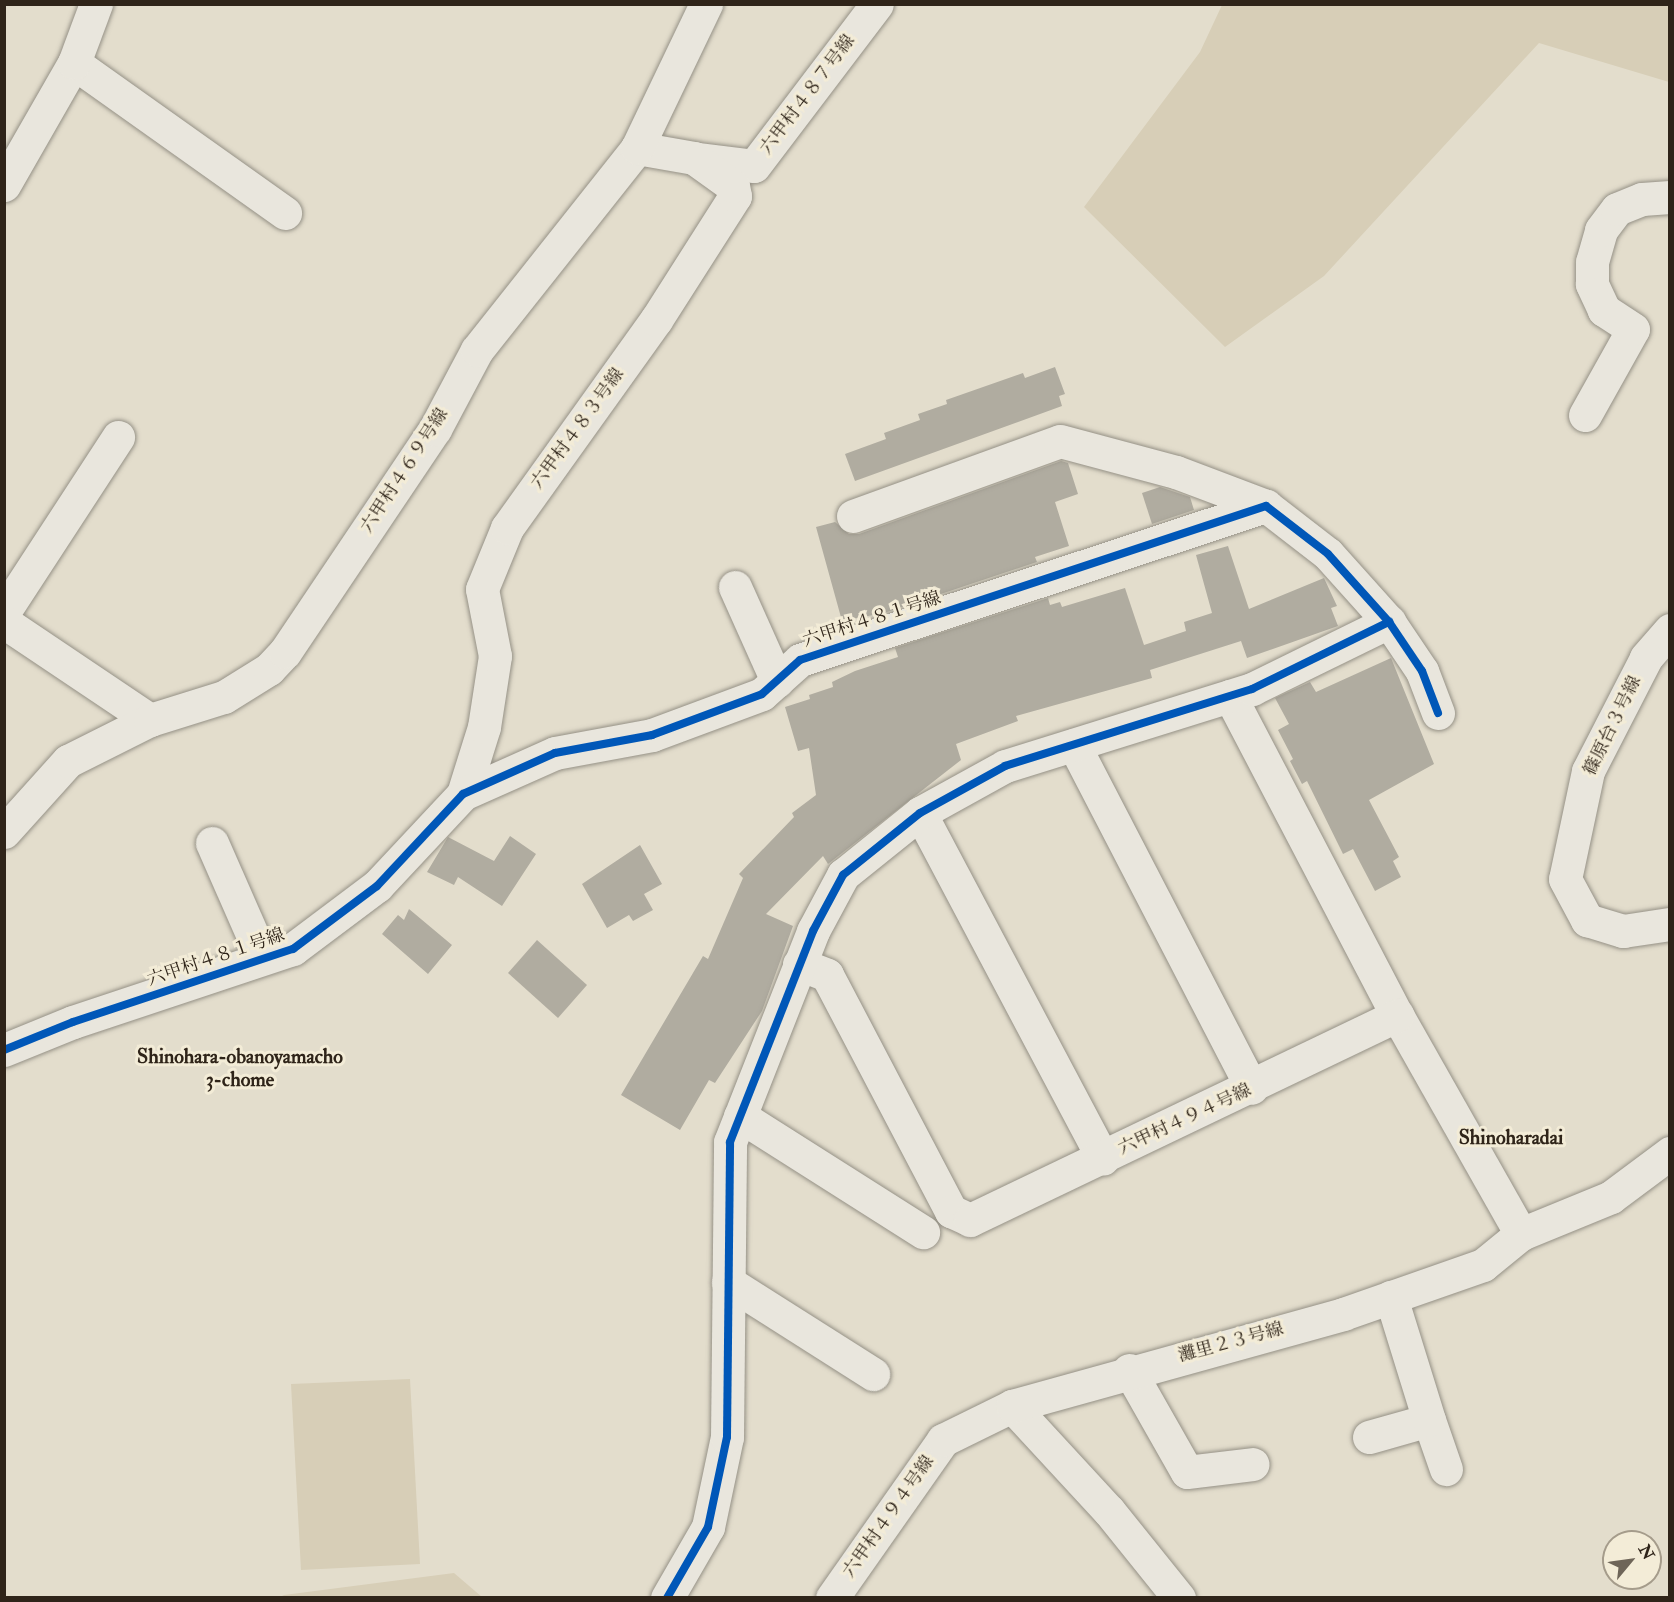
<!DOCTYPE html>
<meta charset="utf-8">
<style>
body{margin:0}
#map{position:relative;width:1674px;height:1602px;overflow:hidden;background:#e3ddcc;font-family:"IM FELL Double Pica","Noto Serif JP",serif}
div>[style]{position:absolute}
.green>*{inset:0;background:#d7ceb7}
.building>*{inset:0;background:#b0aca0}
.roads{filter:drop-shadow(0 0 2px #959186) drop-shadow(0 0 2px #959186)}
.minor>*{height:33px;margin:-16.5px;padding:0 16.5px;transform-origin:16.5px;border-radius:16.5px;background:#e9e6dd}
.cycleway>*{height:8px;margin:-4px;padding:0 4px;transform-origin:4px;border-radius:4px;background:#0057b8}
span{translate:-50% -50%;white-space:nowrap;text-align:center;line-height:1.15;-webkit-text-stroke:6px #f3ecd7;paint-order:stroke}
.street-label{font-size:18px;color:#2f2419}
.neighbourhood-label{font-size:20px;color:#2f2419;font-weight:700}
.frame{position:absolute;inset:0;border:6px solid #2f2419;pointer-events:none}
.north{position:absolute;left:1602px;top:1530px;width:60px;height:60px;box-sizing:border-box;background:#f3ecd7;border:2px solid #a59c8b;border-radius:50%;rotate:61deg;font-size:16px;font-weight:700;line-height:24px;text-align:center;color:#2f2419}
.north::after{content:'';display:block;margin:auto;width:21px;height:27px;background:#6e6558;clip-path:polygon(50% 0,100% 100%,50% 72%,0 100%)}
</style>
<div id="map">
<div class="green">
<i style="clip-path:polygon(1222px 5px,1669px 5px,1669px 82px,1539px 43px,1324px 276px,1225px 347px,1084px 207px,1200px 52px)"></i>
<i style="clip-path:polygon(410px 1379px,420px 1564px,301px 1570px,291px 1384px)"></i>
<i style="clip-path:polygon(454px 1573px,482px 1597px,280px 1597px,284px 1595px)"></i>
</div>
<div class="building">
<i style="clip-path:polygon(1055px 367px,1065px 394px,1059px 396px,1062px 406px,855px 481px,845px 454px,886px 439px,884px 433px,920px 420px,918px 414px,947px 404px,946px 400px,1023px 373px,1025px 378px)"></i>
<i style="clip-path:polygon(1061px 461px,1068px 463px,1078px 494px,1055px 502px,1069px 546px,1035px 557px,1037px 562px,884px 613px,842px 621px,816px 527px,835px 522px,849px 534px,859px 534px)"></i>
<i style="clip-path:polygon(1160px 487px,1190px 497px,1194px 510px,1152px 524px,1142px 493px)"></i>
<i style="clip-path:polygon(1228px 546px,1249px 609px,1324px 578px,1337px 606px,1331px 608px,1338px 626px,1247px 658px,1241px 641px,1150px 670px,1152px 678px,1016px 716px,1018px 721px,956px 744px,961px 760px,828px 864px,823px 856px,766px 914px,793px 926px,762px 1011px,715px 1083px,709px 1080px,680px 1130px,621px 1095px,703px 956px,708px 959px,743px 878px,739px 874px,794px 817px,792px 813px,816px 795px,809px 748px,798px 751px,785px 707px,810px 699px,809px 695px,833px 687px,832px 682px,855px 671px,898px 657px,895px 648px,1048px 598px,1050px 605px,1060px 602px,1062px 607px,1125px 588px,1144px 645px,1186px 631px,1184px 622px,1212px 613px,1196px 555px)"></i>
<i style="clip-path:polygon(1391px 658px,1434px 764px,1369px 800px,1399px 857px,1393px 861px,1401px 877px,1375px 891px,1353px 849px,1343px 854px,1307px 781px,1302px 784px,1290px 761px,1293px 759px,1278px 730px,1289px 724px,1275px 698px,1310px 682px,1316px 692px)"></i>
<i style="clip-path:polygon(510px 836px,536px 854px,502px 906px,458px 877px,454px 885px,427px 872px,448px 837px,494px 861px)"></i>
<i style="clip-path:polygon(640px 845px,662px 884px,644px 894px,653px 910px,633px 921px,629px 915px,607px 928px,582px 884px)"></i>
<i style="clip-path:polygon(409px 909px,452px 945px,428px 974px,382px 934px,398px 915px,404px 920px)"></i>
<i style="clip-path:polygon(537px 940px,587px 985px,558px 1018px,508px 973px)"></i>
</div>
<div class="roads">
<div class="minor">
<i style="left:74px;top:63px;width:259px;rotate:35.4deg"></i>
<i style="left:699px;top:159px;width:55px;rotate:7.3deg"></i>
<i style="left:754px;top:166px;width:203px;rotate:-52.8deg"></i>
<i style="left:4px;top:185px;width:141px;rotate:-60.2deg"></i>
<i style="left:74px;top:63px;width:63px;rotate:-69.6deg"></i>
<i style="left:1585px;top:415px;width:98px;rotate:-60.8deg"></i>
<i style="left:1633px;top:329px;width:35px;rotate:-147deg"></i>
<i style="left:1604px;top:310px;width:29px;rotate:-115deg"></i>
<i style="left:1592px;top:284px;width:22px;rotate:-90deg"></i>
<i style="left:1592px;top:262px;width:33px;rotate:-74deg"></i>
<i style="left:1601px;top:230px;width:26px;rotate:-53deg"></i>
<i style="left:1617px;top:209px;width:27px;rotate:-22deg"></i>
<i style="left:1642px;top:199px;width:28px;rotate:-4deg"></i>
<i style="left:853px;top:516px;width:220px;rotate:-19.9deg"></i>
<i style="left:1060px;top:441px;width:120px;rotate:15deg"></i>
<i style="left:1176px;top:472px;width:96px;rotate:20.7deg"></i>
<i style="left:1266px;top:506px;width:78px;rotate:37.7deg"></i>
<i style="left:1328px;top:554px;width:91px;rotate:48.1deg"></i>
<i style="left:1389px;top:622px;width:59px;rotate:56deg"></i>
<i style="left:1422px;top:671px;width:45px;rotate:69.1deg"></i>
<i style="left:735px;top:587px;width:103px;rotate:65.9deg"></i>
<i style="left:4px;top:612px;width:209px;rotate:-56.9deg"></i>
<i style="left:4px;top:622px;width:176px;rotate:33.9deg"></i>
<i style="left:1670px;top:630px;width:37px;rotate:131deg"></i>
<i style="left:1646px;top:658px;width:127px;rotate:117.2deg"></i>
<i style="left:1588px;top:771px;width:110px;rotate:102deg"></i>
<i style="left:1565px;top:879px;width:47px;rotate:61.8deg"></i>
<i style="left:1587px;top:920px;width:38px;rotate:17deg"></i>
<i style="left:1623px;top:931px;width:48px;rotate:-8.5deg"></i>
<i style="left:1230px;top:696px;width:360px;rotate:62.4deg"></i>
<i style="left:1397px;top:1015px;width:252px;rotate:60.5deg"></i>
<i style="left:1074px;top:745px;width:386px;rotate:62.6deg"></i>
<i style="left:463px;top:794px;width:70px;rotate:-72.6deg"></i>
<i style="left:484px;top:727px;width:72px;rotate:-81.2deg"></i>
<i style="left:495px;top:656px;width:68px;rotate:-101deg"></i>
<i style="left:482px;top:589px;width:66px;rotate:-67.7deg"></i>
<i style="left:507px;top:528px;width:256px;rotate:-54.4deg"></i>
<i style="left:656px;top:320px;width:147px;rotate:-57.5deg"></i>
<i style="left:735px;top:196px;width:10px;rotate:-101deg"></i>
<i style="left:733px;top:186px;width:48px;rotate:-144.3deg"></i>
<i style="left:694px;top:158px;width:58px;rotate:-170deg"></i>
<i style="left:920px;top:813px;width:391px;rotate:62.1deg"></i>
<i style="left:4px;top:832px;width:96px;rotate:-48deg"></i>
<i style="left:68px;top:761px;width:92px;rotate:-26.6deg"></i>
<i style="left:150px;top:720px;width:77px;rotate:-17.3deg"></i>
<i style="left:224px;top:697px;width:53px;rotate:-31.9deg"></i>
<i style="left:269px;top:669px;width:23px;rotate:-47deg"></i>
<i style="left:285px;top:652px;width:269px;rotate:-56.1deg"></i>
<i style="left:435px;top:429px;width:89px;rotate:-62deg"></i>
<i style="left:477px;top:350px;width:258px;rotate:-51.6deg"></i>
<i style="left:637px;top:148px;width:160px;rotate:-64.4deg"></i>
<i style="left:212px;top:843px;width:124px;rotate:66.3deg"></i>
<i style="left:799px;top:964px;width:30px;rotate:21deg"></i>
<i style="left:827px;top:975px;width:267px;rotate:62.3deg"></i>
<i style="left:951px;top:1211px;width:21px;rotate:25deg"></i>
<i style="left:970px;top:1220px;width:474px;rotate:-25.6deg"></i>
<i style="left:4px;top:1050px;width:74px;rotate:-22.1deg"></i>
<i style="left:73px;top:1022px;width:232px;rotate:-18.4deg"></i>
<i style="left:293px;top:949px;width:105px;rotate:-36.9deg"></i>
<i style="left:377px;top:886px;width:126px;rotate:-46.9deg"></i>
<i style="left:463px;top:794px;width:101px;rotate:-24deg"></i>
<i style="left:555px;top:753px;width:99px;rotate:-10.5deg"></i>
<i style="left:652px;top:735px;width:117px;rotate:-20.4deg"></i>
<i style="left:762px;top:694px;width:51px;rotate:-41.8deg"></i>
<i style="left:800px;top:660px;width:491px;rotate:-18.3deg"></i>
<i style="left:740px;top:1116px;width:217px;rotate:32.4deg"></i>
<i style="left:728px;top:1282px;width:172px;rotate:32.4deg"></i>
<i style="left:1129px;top:1370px;width:117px;rotate:60.4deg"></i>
<i style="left:1187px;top:1472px;width:66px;rotate:-6.9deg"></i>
<i style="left:1012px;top:1406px;width:143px;rotate:47.3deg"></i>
<i style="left:1109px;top:1511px;width:112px;rotate:51.2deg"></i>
<i style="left:1429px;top:1420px;width:52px;rotate:70.9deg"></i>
<i style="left:1369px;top:1437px;width:62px;rotate:-15.8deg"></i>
<i style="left:1429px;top:1420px;width:129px;rotate:-107.2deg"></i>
<i style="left:667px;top:1598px;width:82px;rotate:-60deg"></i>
<i style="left:708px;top:1527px;width:92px;rotate:-78.1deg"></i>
<i style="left:727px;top:1437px;width:295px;rotate:-89.4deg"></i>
<i style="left:730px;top:1142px;width:227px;rotate:-68.5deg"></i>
<i style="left:813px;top:931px;width:64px;rotate:-61.8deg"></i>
<i style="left:843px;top:875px;width:99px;rotate:-38.8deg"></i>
<i style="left:920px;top:813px;width:97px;rotate:-28.9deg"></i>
<i style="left:1005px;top:766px;width:259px;rotate:-17.3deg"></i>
<i style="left:1252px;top:689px;width:153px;rotate:-26.1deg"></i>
<i style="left:832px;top:1598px;width:193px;rotate:-54.9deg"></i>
<i style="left:943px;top:1440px;width:77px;rotate:-26.2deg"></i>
<i style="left:1012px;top:1406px;width:344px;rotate:-15.5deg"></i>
<i style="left:1343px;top:1314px;width:148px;rotate:-19.3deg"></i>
<i style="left:1483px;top:1265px;width:49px;rotate:-39.2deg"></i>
<i style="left:1521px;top:1234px;width:97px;rotate:-22.3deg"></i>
<i style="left:1611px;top:1197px;width:74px;rotate:-36.7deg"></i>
</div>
</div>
<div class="cycleway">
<i style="left:4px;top:1050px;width:74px;rotate:-22.1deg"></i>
<i style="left:73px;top:1022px;width:232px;rotate:-18.4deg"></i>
<i style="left:293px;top:949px;width:105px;rotate:-36.9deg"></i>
<i style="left:377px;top:886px;width:126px;rotate:-46.9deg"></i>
<i style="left:463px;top:794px;width:101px;rotate:-24deg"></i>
<i style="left:555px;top:753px;width:99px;rotate:-10.5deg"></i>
<i style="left:652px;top:735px;width:117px;rotate:-20.4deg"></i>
<i style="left:762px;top:694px;width:51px;rotate:-41.8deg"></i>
<i style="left:800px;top:660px;width:491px;rotate:-18.3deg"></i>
<i style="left:1266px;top:506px;width:78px;rotate:37.7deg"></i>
<i style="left:1328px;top:554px;width:91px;rotate:48.1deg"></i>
<i style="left:1389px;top:622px;width:59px;rotate:56deg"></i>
<i style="left:1422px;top:671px;width:45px;rotate:69.1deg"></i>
<i style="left:667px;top:1598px;width:82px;rotate:-60deg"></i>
<i style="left:708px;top:1527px;width:92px;rotate:-78.1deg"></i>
<i style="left:727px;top:1437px;width:295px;rotate:-89.4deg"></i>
<i style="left:730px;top:1142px;width:227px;rotate:-68.5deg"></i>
<i style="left:813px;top:931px;width:64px;rotate:-61.8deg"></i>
<i style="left:843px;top:875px;width:99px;rotate:-38.8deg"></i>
<i style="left:920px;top:813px;width:97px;rotate:-28.9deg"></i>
<i style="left:1005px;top:766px;width:259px;rotate:-17.3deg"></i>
<i style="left:1252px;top:689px;width:153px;rotate:-26.1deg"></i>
</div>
<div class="street-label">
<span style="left:808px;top:95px;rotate:-53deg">六甲村４８７号線</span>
<span style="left:578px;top:429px;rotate:-54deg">六甲村４８３号線</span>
<span style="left:405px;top:471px;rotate:-57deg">六甲村４６９号線</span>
<span style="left:872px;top:620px;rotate:-18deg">六甲村４８１号線</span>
<span style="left:1613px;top:726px;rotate:-64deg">篠原台３号線</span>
<span style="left:216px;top:958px;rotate:-19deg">六甲村４８１号線</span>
<span style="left:1185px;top:1120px;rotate:-25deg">六甲村４９４号線</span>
<span style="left:1231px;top:1343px;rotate:-15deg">灘里２３号線</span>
<span style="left:889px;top:1517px;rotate:-55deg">六甲村４９４号線</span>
</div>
<div class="neighbourhood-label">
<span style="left:240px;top:1068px">Shinohara-obanoyamacho<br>3-chome</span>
<span style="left:1511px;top:1137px">Shinoharadai</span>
</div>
<div class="frame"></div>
<div class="north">N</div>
</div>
